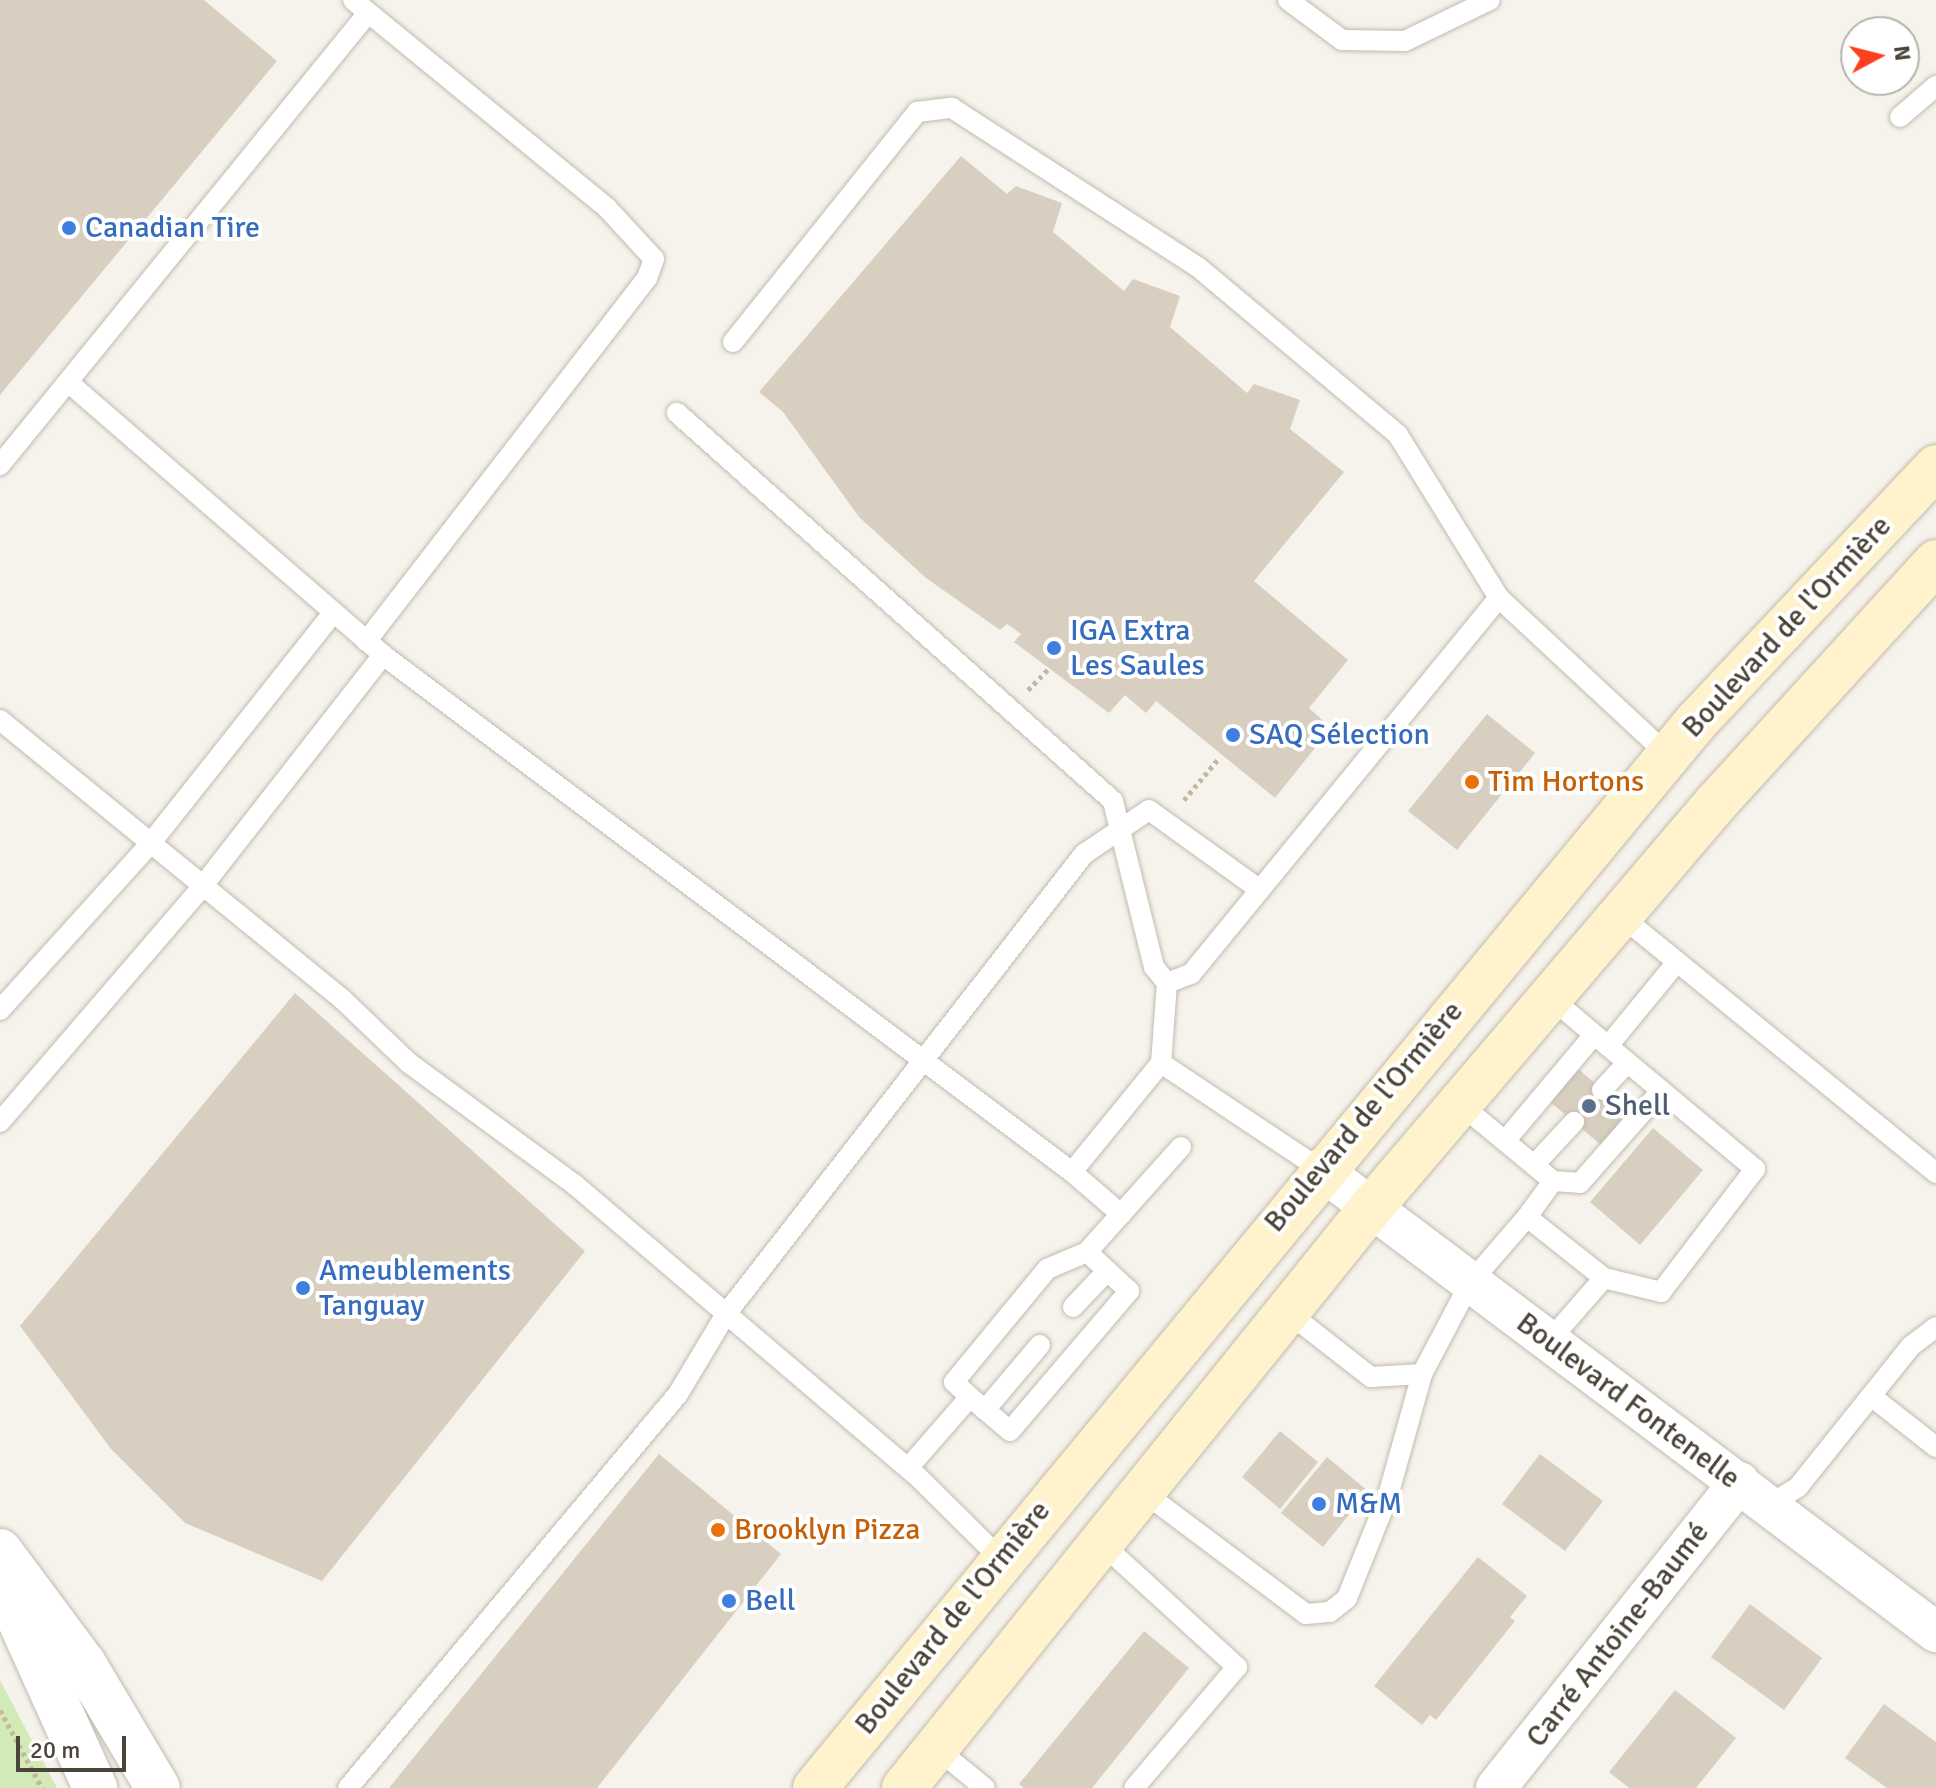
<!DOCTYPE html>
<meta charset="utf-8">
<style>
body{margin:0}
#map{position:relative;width:1936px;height:1788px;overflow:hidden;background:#f6f3ec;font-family:Signika,sans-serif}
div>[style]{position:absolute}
.green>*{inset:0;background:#d2eab5}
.building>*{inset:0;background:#d8cfc1}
.path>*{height:5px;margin-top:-2.5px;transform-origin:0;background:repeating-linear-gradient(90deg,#c4b79f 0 4px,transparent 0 8px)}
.roads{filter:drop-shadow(0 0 2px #c2bbae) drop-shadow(0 0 2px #c2bbae)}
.service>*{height:20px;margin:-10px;padding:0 10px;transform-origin:10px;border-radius:10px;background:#fff}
.minor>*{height:40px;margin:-20px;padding:0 20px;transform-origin:20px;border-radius:20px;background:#fff}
.tertiary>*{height:44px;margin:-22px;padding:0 22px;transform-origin:22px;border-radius:22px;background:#fff}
.secondary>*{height:44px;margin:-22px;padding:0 22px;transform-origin:22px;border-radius:22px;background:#fff3cd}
.dots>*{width:22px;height:22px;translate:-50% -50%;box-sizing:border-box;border:4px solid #fff;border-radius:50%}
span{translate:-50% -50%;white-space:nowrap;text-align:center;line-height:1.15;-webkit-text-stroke:8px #fff;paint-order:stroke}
.shop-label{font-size:30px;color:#366cbe}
.left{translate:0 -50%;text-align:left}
.street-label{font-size:30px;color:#4b4439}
.food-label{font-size:30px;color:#c56008}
.service-label{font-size:30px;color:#4e5e75}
.north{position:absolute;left:1840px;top:16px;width:80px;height:80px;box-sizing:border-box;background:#fff;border:2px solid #b7b4b0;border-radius:50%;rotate:83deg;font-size:22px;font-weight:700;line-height:32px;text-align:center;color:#4b4439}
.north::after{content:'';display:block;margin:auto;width:28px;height:36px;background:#fc3f1d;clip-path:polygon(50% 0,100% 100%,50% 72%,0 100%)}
.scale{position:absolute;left:16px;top:1736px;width:110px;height:36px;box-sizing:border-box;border:4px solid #4b4439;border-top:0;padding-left:10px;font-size:24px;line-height:28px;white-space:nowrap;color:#4b4439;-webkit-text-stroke:6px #fff;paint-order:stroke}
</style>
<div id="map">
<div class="green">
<i style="clip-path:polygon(0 1680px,57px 1788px,0 1788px)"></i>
</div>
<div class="building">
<i style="clip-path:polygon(0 0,204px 0,277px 61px,0 395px)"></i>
<i style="clip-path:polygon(961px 156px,1007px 194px,1016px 186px,1062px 203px,1053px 232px,1124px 291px,1133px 279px,1180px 296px,1170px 327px,1247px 393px,1254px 384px,1300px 400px,1290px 429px,1344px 472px,1254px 581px,1348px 660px,1309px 708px,1331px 728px,1275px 798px,1156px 701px,1146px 713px,1125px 695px,1109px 713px,1014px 642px,1021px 634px,1007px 624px,1000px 630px,926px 578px,859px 517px,783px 412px,759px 392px)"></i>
<i style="clip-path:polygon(1487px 714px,1535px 753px,1457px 850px,1408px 811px)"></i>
<i style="clip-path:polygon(295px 993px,585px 1251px,322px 1581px,185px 1523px,111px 1449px,20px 1326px)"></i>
<i style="clip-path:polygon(1577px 1068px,1629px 1112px,1601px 1145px,1549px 1101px)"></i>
<i style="clip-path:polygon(1653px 1128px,1703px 1170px,1640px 1245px,1590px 1202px)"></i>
<i style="clip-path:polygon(1280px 1431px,1318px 1462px,1280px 1509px,1242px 1477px)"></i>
<i style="clip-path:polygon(659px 1454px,781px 1554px,597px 1788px,389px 1788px)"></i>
<i style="clip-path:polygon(1540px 1454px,1603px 1501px,1565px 1551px,1502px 1504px)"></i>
<i style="clip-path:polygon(1327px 1457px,1368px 1491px,1323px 1547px,1281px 1513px)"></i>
<i style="clip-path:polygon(1478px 1557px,1527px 1596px,1510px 1617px,1515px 1621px,1436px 1720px,1430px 1715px,1422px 1725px,1374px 1686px)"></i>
<i style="clip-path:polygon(1750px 1604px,1822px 1658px,1784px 1710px,1711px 1657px)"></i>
<i style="clip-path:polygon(1144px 1631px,1189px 1668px,1092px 1788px,1024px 1788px,1019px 1784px)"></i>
<i style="clip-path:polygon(1675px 1690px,1736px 1738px,1696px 1788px,1629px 1788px,1609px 1772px)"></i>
<i style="clip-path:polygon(1884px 1704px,1936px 1742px,1936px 1788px,1887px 1788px,1845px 1758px)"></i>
</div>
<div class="path">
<i style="left:1028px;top:690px;width:30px;rotate:-46deg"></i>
<i style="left:1184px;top:800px;width:55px;rotate:-50.2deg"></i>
<i style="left:0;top:1710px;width:89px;rotate:61.7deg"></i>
</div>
<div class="roads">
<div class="service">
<i style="left:353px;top:0;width:328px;rotate:39.3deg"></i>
<i style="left:607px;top:208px;width:69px;rotate:47.3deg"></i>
<i style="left:654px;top:259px;width:20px;rotate:110deg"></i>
<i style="left:647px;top:278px;width:459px;rotate:127.7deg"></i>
<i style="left:1288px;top:0;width:67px;rotate:36.5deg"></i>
<i style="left:1342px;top:40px;width:63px;rotate:0.9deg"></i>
<i style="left:1405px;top:41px;width:94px;rotate:-25.8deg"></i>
<i style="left:1900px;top:117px;width:48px;rotate:-40.7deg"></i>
<i style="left:733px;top:342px;width:295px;rotate:-51.3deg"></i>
<i style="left:917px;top:112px;width:35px;rotate:-7deg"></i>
<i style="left:952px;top:108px;width:293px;rotate:32.9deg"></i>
<i style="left:1198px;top:267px;width:261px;rotate:40deg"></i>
<i style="left:1398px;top:435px;width:192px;rotate:58.2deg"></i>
<i style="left:1499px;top:598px;width:231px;rotate:42.9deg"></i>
<i style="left:68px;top:382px;width:417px;rotate:40.9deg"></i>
<i style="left:383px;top:655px;width:861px;rotate:36.88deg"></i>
<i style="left:1072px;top:1172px;width:141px;rotate:-50.8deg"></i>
<i style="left:1161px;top:1063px;width:80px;rotate:-85.7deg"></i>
<i style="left:1167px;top:983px;width:21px;rotate:-129deg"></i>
<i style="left:1154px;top:967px;width:171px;rotate:-103.9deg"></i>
<i style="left:1113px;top:801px;width:584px;rotate:-138.33deg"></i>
<i style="left:0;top:465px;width:583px;rotate:-50.85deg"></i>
<i style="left:0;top:720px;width:441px;rotate:39.2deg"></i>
<i style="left:342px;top:999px;width:93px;rotate:43.7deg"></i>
<i style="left:409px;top:1063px;width:205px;rotate:36.3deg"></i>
<i style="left:574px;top:1184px;width:446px;rotate:40.4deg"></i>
<i style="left:914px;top:1473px;width:122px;rotate:44.7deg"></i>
<i style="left:1621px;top:916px;width:407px;rotate:39.2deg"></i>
<i style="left:1167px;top:983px;width:26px;rotate:-21deg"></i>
<i style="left:1191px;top:974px;width:486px;rotate:-50.7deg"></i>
<i style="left:1551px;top:998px;width:75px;rotate:40.1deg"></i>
<i style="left:1608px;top:1046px;width:109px;rotate:-50.6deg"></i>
<i style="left:0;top:1010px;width:224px;rotate:-47.9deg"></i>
<i style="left:150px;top:844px;width:295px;rotate:-51.6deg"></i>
<i style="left:1161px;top:1063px;width:191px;rotate:33.7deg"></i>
<i style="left:1602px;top:1090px;width:37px;rotate:-47deg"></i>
<i style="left:1460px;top:1104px;width:121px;rotate:39.6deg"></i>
<i style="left:1553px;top:1181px;width:44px;rotate:125.8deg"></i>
<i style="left:0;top:1122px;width:308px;rotate:-49.3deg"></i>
<i style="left:201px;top:888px;width:296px;rotate:-52deg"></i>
<i style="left:1505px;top:1141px;width:138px;rotate:-50deg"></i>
<i style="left:1534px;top:1165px;width:59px;rotate:-47.1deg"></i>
<i style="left:1072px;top:1172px;width:65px;rotate:40.6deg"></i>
<i style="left:1121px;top:1214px;width:90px;rotate:-48.2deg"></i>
<i style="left:1553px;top:1181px;width:27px;rotate:4deg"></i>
<i style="left:1580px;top:1183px;width:123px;rotate:-48.6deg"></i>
<i style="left:1073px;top:1307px;width:50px;rotate:-46.6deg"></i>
<i style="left:1290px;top:1314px;width:103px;rotate:37.9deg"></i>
<i style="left:1371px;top:1377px;width:51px;rotate:-3.4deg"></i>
<i style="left:1422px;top:1374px;width:103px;rotate:-62.2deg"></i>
<i style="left:1470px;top:1283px;width:87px;rotate:-49.2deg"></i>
<i style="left:1527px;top:1217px;width:98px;rotate:38.4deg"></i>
<i style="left:1604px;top:1278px;width:59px;rotate:13.8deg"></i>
<i style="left:1661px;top:1292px;width:155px;rotate:-52.6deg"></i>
<i style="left:1755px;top:1169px;width:192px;rotate:-140.1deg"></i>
<i style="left:1549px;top:1341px;width:84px;rotate:-48.9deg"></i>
<i style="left:1871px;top:1396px;width:83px;rotate:38.1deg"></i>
<i style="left:970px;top:1397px;width:22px;rotate:-137deg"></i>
<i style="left:954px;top:1382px;width:146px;rotate:-50.5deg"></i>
<i style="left:1047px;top:1269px;width:43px;rotate:-23deg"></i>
<i style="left:985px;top:1410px;width:85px;rotate:-49.8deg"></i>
<i style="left:908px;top:1468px;width:94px;rotate:-48.9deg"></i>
<i style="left:970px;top:1397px;width:52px;rotate:40.4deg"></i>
<i style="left:1010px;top:1431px;width:184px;rotate:-49.6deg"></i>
<i style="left:1129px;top:1291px;width:57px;rotate:-137.1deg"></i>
<i style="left:1087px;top:1252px;width:51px;rotate:-48.2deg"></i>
<i style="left:1142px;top:1491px;width:205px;rotate:36.9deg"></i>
<i style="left:1306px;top:1614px;width:24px;rotate:-5deg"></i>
<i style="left:1330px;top:1612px;width:22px;rotate:-39deg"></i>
<i style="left:1347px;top:1598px;width:110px;rotate:-68.1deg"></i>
<i style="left:1388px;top:1496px;width:127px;rotate:-74.4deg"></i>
<i style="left:1766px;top:1507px;width:38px;rotate:-32deg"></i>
<i style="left:1798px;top:1487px;width:181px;rotate:-51.3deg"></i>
<i style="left:1911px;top:1346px;width:31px;rotate:-37deg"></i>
<i style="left:1099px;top:1541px;width:187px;rotate:42.4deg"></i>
<i style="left:1237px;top:1667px;width:159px;rotate:130.4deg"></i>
<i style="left:936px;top:1748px;width:63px;rotate:39.2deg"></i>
<i style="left:348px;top:1788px;width:514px;rotate:-50.05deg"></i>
<i style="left:678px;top:1394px;width:93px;rotate:-59deg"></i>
<i style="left:726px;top:1314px;width:583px;rotate:-52.11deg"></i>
<i style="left:1084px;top:854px;width:78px;rotate:-34.1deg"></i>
<i style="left:1149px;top:810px;width:132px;rotate:35.7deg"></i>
</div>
<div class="minor">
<i style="left:1320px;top:1169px;width:771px;rotate:36.93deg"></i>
<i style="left:1496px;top:1788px;width:391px;rotate:-51.5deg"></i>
</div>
<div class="tertiary">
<i style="left:0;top:1551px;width:141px;rotate:53.4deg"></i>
<i style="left:84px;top:1664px;width:144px;rotate:59.2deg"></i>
<i style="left:4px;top:1586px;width:222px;rotate:65.7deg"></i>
</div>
<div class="secondary">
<i style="left:815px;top:1788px;width:1383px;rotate:-50.43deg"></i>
<i style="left:1696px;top:722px;width:350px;rotate:-46.7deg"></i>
<i style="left:904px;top:1788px;width:742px;rotate:-51.18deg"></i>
<i style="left:1369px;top:1210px;width:535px;rotate:-49.55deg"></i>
<i style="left:1716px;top:803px;width:326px;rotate:-47.6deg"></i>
</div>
</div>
<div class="dots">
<i style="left:69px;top:228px;background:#3f7fe0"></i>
<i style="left:1054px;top:648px;background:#3f7fe0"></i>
<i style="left:1233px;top:735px;background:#3f7fe0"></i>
<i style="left:1472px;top:782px;background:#e8710a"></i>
<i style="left:1589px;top:1106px;background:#5c6f8a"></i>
<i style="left:303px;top:1288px;background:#3f7fe0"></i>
<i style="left:1319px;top:1504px;background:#3f7fe0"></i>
<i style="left:718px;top:1530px;background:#e8710a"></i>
<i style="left:729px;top:1601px;background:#3f7fe0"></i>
</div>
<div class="shop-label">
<span class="left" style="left:85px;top:228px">Canadian Tire</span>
<span class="left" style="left:1070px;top:648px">IGA Extra<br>Les Saules</span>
<span class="left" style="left:1249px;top:735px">SAQ Sélection</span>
<span class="left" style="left:319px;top:1288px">Ameublements<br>Tanguay</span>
<span class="left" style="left:1335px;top:1504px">M&amp;M</span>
<span class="left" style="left:745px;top:1601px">Bell</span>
</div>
<div class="street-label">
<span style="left:1787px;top:627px;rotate:-47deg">Boulevard de l'Ormière</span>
<span style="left:1364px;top:1117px;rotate:-50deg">Boulevard de l'Ormière</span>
<span style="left:1628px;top:1401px;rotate:37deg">Boulevard Fontenelle</span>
<span style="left:953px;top:1618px;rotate:-51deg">Boulevard de l'Ormière</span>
<span style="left:1618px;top:1635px;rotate:-52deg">Carré Antoine-Baumé</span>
</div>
<div class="food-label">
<span class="left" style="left:1488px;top:782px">Tim Hortons</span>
<span class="left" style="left:734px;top:1530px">Brooklyn Pizza</span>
</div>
<div class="service-label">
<span class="left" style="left:1605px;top:1106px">Shell</span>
</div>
<div class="north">N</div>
<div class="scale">20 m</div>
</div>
